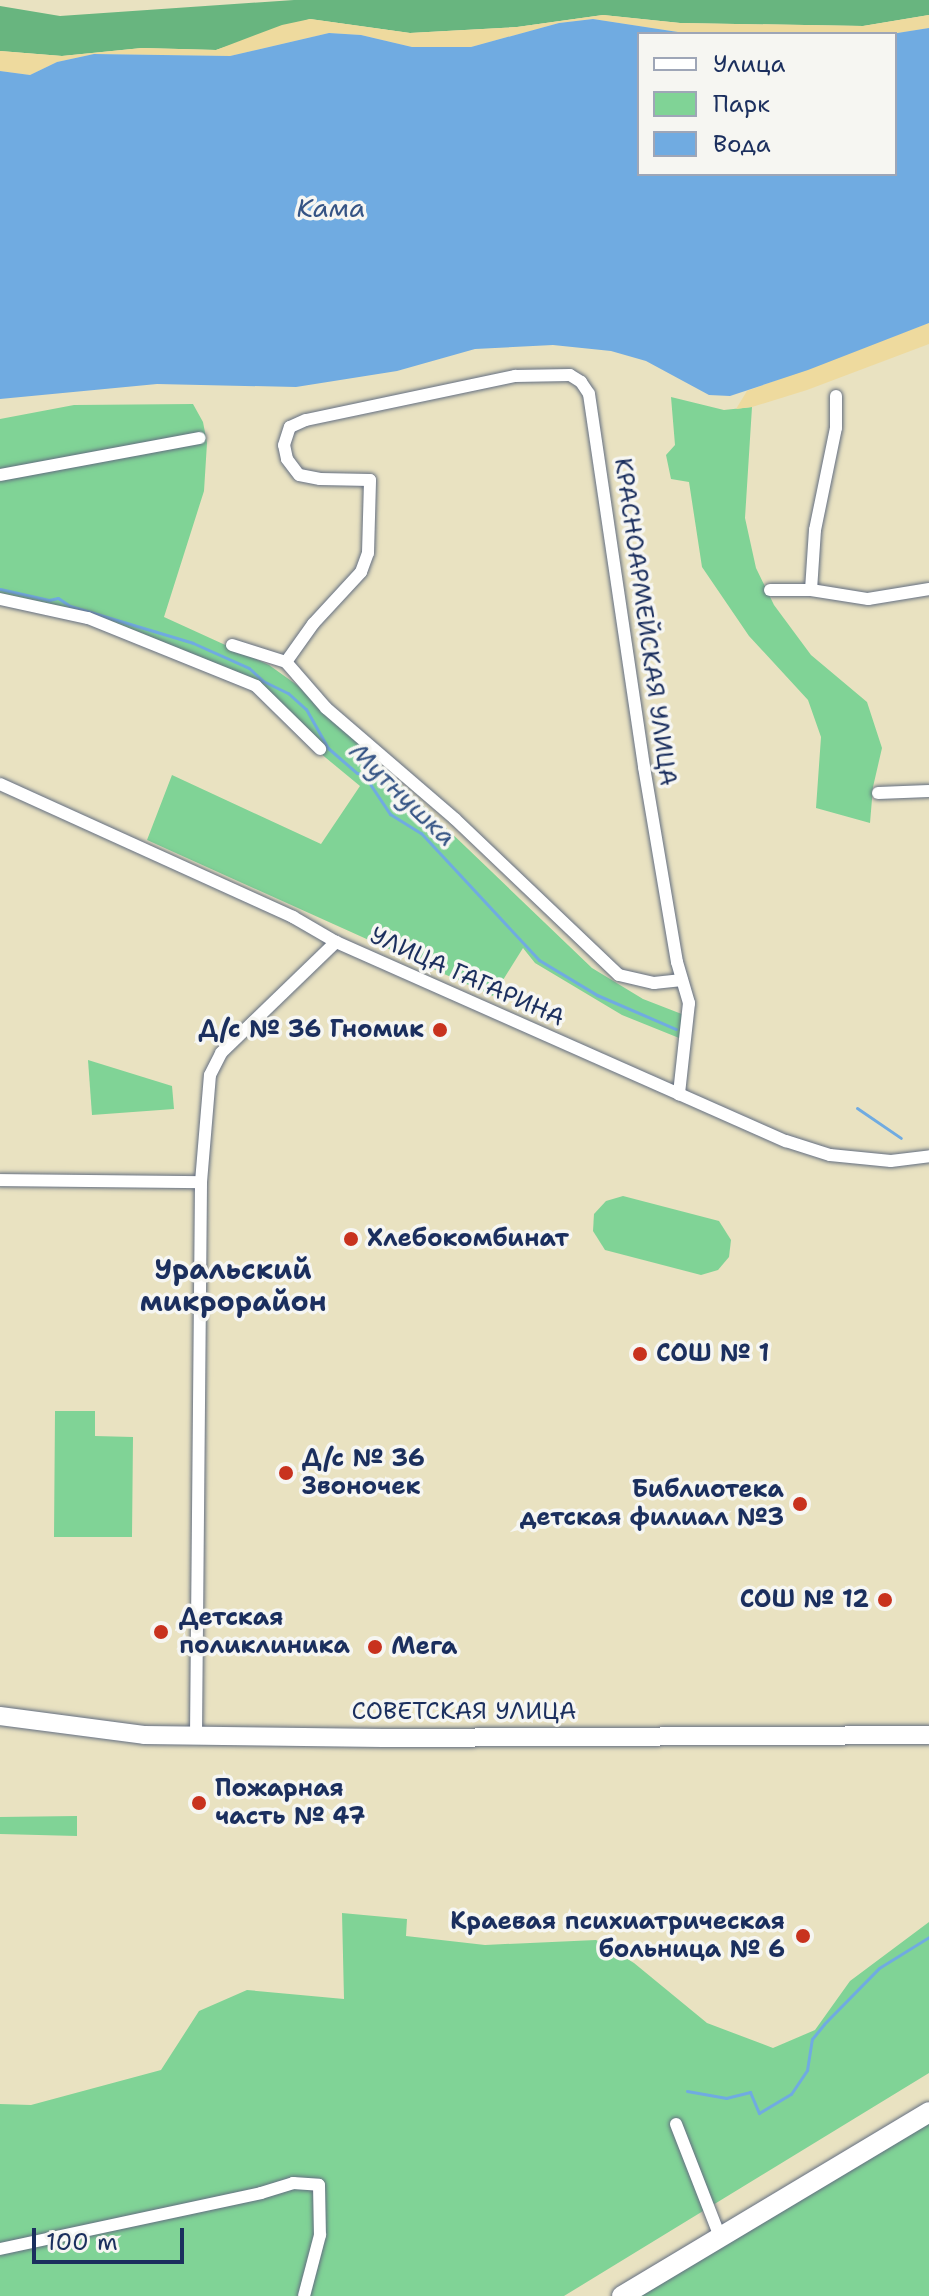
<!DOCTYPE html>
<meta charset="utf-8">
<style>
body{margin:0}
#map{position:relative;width:929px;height:2296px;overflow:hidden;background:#e9e2c1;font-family:"Shantell Sans",sans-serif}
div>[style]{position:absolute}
.green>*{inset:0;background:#80d396}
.forest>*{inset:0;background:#68b57f}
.sand>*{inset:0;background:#eeda9e}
.water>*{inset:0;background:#70abe1}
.stream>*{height:3px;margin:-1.5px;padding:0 1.5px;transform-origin:1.5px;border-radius:1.5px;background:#70abe1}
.roads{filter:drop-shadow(0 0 2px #636e81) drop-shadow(0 0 2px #636e81)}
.street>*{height:12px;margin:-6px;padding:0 6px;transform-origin:6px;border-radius:6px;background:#fff}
.secondary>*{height:18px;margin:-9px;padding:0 9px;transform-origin:9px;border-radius:9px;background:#fff}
.primary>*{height:20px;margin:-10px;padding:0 10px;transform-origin:10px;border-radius:10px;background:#fff}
.dots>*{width:22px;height:22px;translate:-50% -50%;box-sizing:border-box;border:4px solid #f6f6f2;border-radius:50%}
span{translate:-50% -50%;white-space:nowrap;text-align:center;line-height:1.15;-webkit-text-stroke:7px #f6f6f2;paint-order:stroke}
.street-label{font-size:24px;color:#1b2f5e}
.poi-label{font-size:24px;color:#1b2f5e;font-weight:700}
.right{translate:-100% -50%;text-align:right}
.left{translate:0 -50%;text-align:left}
.water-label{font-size:26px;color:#355485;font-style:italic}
.quarter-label{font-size:28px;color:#1b2f5e;font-weight:700}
.legend{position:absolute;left:637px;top:32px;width:260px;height:144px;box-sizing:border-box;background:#f6f6f2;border:2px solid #9ea6b7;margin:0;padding:10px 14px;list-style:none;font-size:24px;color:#1b2f5e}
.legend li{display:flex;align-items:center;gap:16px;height:40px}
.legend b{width:40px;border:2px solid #9ea6b7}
.scale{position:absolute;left:32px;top:2228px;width:152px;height:36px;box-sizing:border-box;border:4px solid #1b2f5e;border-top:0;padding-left:10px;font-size:24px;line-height:28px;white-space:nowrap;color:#1b2f5e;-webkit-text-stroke:6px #f6f6f2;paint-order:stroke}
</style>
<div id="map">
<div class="green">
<i style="clip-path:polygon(671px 397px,724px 410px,752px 407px,745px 518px,756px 568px,774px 605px,811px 655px,867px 702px,882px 748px,873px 787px,870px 823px,816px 808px,821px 737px,808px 700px,749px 636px,702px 567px,689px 482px,671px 479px,666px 455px,675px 445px)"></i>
<i style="clip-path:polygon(193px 404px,203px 422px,207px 443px,204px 491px,164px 617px,269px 665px,297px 685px,592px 968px,643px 999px,692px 1018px,689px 1042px,622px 1015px,535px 963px,523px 948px,493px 996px,147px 840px,172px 775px,321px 844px,360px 786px,320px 753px,258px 683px,193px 655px,0 596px,0 419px,74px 405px)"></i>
<i style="clip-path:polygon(88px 1060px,172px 1086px,174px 1109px,92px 1115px)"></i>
<i style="clip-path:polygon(623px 1196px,719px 1221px,731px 1240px,729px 1257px,718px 1270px,701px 1275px,605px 1250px,593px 1231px,594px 1214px,606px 1201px)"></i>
<i style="clip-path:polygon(55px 1411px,95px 1411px,95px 1436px,133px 1437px,132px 1537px,54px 1537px)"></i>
<i style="clip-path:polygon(77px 1816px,77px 1836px,0 1834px,0 1817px)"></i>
<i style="clip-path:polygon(342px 1913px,407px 1919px,406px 1936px,485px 1945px,596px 1940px,634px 1963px,707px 2023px,773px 2048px,815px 2030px,850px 1981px,929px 1922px,929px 2073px,564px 2296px,0 2296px,0 2104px,31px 2105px,161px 2070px,199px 2011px,247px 1990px,344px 1999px)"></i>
<i style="clip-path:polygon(929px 2120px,929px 2296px,636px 2296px)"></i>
</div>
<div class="forest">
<i style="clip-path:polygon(294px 0,929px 0,929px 15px,863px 26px,680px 23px,603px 15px,517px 27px,410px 33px,310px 19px,216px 50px,142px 48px,62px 56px,0 51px,0 6px,60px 16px)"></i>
</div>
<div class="sand">
<i style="clip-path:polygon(603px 15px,680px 23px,863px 26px,929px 15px,929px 28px,891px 34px,691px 34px,593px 19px,559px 23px,471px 47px,412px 47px,361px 35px,329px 33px,230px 56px,94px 54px,57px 62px,30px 75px,0 71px,0 51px,62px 56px,142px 48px,216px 50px,282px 25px,310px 19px,410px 33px,517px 27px)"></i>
<i style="clip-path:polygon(929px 323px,929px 344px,807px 390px,752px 407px,736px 409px,747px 391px)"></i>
</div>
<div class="water">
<i style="clip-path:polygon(593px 19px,691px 34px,639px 34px,639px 174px,895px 174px,895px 34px,891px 34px,929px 28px,929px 323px,808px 370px,730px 396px,709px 395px,646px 361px,611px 351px,553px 345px,475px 349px,397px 371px,296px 387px,157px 384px,0 399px,0 71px,30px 75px,57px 62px,94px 54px,230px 56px,329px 33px,361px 35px,412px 47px,471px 47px,559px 23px)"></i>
</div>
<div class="stream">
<i style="left:0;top:589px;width:50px;rotate:12.7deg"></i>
<i style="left:49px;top:600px;width:9px;rotate:-13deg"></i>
<i style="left:58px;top:598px;width:14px;rotate:34deg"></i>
<i style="left:70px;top:606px;width:128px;rotate:16.7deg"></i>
<i style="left:193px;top:643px;width:61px;rotate:24.1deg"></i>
<i style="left:249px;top:668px;width:19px;rotate:43deg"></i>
<i style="left:263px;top:681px;width:28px;rotate:26deg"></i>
<i style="left:288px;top:693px;width:24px;rotate:42deg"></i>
<i style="left:306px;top:709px;width:45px;rotate:60.6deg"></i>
<i style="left:328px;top:748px;width:38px;rotate:41deg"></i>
<i style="left:357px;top:773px;width:7px;rotate:16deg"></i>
<i style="left:364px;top:775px;width:47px;rotate:56.3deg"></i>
<i style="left:390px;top:814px;width:36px;rotate:32deg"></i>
<i style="left:421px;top:833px;width:173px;rotate:47.1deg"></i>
<i style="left:539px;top:960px;width:68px;rotate:31.1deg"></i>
<i style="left:597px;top:995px;width:86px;rotate:23.3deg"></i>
<i style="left:857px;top:1108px;width:53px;rotate:34.3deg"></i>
<i style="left:687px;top:2091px;width:40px;rotate:10deg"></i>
<i style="left:726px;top:2098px;width:25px;rotate:-14deg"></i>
<i style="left:750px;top:2092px;width:23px;rotate:67deg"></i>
<i style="left:759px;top:2113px;width:37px;rotate:-31deg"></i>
<i style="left:791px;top:2094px;width:29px;rotate:-56deg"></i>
<i style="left:807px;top:2070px;width:31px;rotate:-81deg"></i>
<i style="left:812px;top:2039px;width:19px;rotate:-51deg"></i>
<i style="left:824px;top:2024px;width:78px;rotate:-45.5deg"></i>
<i style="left:879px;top:1968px;width:59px;rotate:-31.8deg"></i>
</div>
<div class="roads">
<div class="street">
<i style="left:0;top:475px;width:203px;rotate:-10.5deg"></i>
<i style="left:770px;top:590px;width:41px"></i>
<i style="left:811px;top:590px;width:58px;rotate:9deg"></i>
<i style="left:868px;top:599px;width:62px;rotate:-9.3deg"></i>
<i style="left:811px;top:590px;width:60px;rotate:-86.2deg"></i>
<i style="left:815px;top:530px;width:104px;rotate:-78.4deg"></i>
<i style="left:836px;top:428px;width:32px;rotate:-90deg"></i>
<i style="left:0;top:599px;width:90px;rotate:12.2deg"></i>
<i style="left:88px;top:618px;width:181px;rotate:22deg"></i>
<i style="left:256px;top:686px;width:90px;rotate:44.5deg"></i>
<i style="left:232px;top:645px;width:57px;rotate:17.5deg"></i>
<i style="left:286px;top:662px;width:61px;rotate:49deg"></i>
<i style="left:326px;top:708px;width:170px;rotate:40.7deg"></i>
<i style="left:455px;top:819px;width:226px;rotate:43.6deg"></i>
<i style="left:619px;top:975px;width:36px;rotate:13deg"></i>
<i style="left:654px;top:983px;width:28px;rotate:-6deg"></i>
<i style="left:286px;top:662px;width:47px;rotate:-54.6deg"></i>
<i style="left:313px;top:624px;width:71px;rotate:-47.3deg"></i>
<i style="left:361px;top:572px;width:20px;rotate:-70deg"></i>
<i style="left:368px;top:553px;width:73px;rotate:-88.4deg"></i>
<i style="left:370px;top:480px;width:50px;rotate:-178.9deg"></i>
<i style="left:320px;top:479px;width:21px;rotate:-169deg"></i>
<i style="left:299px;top:475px;width:20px;rotate:-127deg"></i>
<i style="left:287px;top:459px;width:14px;rotate:-102deg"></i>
<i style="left:284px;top:445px;width:19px;rotate:-72deg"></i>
<i style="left:290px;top:427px;width:17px;rotate:-24deg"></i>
<i style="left:306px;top:420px;width:214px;rotate:-11.9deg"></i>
<i style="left:515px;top:376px;width:55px;rotate:-1deg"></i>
<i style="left:570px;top:375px;width:13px;rotate:32deg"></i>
<i style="left:581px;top:382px;width:14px;rotate:56deg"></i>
<i style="left:589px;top:394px;width:377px;rotate:81.6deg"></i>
<i style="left:644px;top:767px;width:198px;rotate:80.4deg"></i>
<i style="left:677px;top:962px;width:43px;rotate:73.7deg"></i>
<i style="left:689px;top:1003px;width:92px;rotate:96.3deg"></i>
<i style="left:0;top:784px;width:322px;rotate:24.4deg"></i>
<i style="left:293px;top:917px;width:50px;rotate:30.2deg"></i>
<i style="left:336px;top:942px;width:492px;rotate:23.9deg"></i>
<i style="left:786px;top:1141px;width:46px;rotate:17.7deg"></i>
<i style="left:830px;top:1155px;width:61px;rotate:5.6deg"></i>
<i style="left:891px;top:1161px;width:38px;rotate:-7deg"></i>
<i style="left:878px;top:793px;width:51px;rotate:-2.2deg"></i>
<i style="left:0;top:1180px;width:201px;rotate:0.6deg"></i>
<i style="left:196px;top:1735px;width:553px;rotate:-89.48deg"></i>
<i style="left:201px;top:1182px;width:107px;rotate:-85.2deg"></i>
<i style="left:210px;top:1075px;width:25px;rotate:-63deg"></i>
<i style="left:221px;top:1053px;width:160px;rotate:-44deg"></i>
<i style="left:676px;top:2124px;width:121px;rotate:68.7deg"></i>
<i style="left:0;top:2249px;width:267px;rotate:-12.1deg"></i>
<i style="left:261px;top:2193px;width:34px;rotate:-17deg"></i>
<i style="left:293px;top:2183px;width:26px;rotate:4deg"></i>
<i style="left:319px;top:2185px;width:50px;rotate:88.9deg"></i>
<i style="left:320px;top:2235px;width:63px;rotate:104.7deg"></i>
</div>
<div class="secondary">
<i style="left:0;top:1716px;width:145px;rotate:7.5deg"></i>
<i style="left:144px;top:1735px;width:239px;rotate:0.7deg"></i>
<i style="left:383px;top:1738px;width:546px;rotate:-0.31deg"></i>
</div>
<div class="primary">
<i style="left:622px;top:2296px;width:358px;rotate:-30.9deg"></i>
</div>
</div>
<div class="dots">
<i style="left:440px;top:1030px;background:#c8321e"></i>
<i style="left:351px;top:1239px;background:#c8321e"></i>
<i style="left:640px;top:1354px;background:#c8321e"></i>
<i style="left:286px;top:1473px;background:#c8321e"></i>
<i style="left:800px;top:1504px;background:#c8321e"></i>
<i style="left:885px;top:1600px;background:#c8321e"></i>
<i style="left:161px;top:1632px;background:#c8321e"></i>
<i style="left:375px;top:1647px;background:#c8321e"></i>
<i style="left:199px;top:1803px;background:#c8321e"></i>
<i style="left:803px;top:1936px;background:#c8321e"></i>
</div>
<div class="street-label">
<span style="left:645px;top:622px;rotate:82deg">КРАСНОАРМЕЙСКАЯ УЛИЦА</span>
<span style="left:467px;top:977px;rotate:24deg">УЛИЦА ГАГАРИНА</span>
<span style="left:464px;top:1712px">СОВЕТСКАЯ УЛИЦА</span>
</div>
<div class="poi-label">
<span class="right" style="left:424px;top:1030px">Д/с № 36 Гномик</span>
<span class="left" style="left:367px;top:1239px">Хлебокомбинат</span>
<span class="left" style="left:656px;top:1354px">СОШ № 1</span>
<span class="left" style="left:302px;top:1473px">Д/с № 36<br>Звоночек</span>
<span class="right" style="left:784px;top:1504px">Библиотека<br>детская филиал №3</span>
<span class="right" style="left:869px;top:1600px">СОШ № 12</span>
<span class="left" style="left:179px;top:1632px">Детская<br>поликлиника</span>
<span class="left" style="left:391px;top:1647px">Мега</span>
<span class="left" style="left:215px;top:1803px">Пожарная<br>часть № 47</span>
<span class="right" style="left:785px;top:1936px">Краевая психиатрическая<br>больница № 6</span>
</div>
<div class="water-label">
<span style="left:331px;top:208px">Кама</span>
<span style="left:403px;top:794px;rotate:44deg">Мутнушка</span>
</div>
<div class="quarter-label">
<span style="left:233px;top:1285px">Уральский<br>микрорайон</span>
</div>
<ul class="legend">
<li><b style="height:10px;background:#fff"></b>Улица</li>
<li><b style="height:22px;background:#80d396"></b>Парк</li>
<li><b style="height:22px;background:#70abe1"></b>Вода</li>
</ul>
<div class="scale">100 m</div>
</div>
